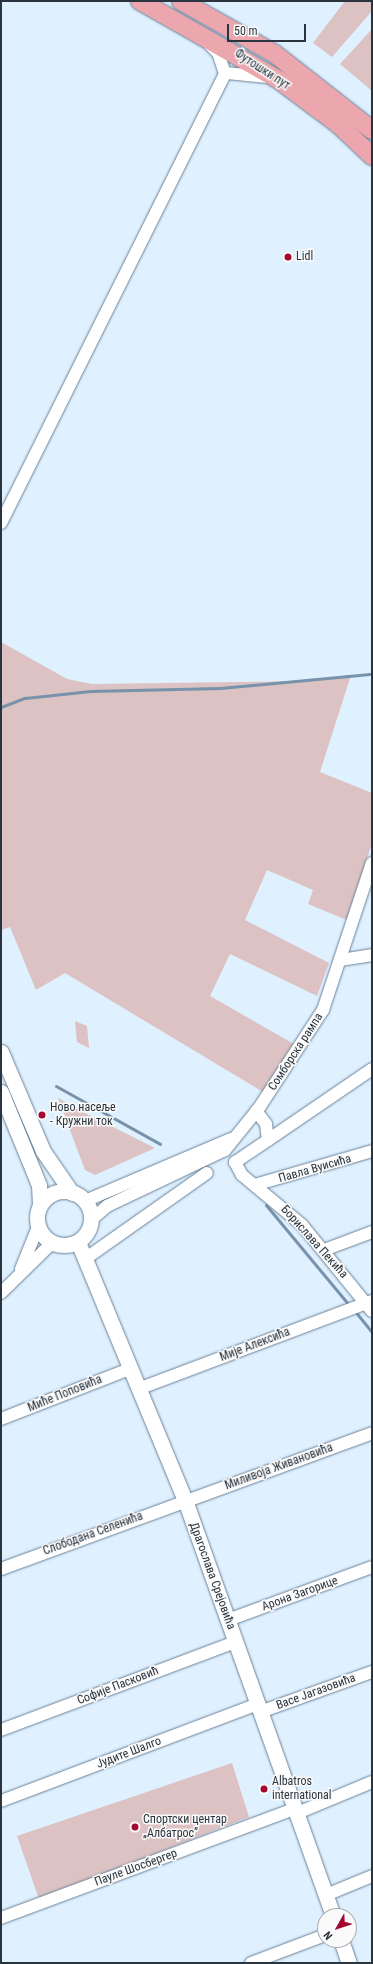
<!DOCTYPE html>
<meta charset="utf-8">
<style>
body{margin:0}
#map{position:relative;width:373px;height:1964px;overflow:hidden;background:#dff0ff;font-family:"Roboto Condensed",sans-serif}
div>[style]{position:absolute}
.green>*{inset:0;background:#dcc2c3}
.stream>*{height:3px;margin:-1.5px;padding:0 1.5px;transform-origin:1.5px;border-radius:1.5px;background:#7792aa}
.roads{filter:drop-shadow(0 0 1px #688197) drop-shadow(0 0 1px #688197)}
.minor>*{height:12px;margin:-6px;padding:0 6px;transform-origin:6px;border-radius:6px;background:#fff}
.tertiary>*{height:15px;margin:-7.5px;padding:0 7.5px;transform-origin:7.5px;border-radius:7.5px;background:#fff}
.tertiary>.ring{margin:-7.5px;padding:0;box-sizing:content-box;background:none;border:15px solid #fff;border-radius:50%}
.primary>*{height:18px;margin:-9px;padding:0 9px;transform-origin:9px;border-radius:9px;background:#eba7ad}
.dots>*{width:11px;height:11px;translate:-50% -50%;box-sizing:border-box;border:2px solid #fafafa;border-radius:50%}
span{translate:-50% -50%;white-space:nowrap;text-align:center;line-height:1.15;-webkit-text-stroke:3px #fafafa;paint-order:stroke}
.street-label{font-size:12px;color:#2a343e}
.poi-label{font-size:12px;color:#2a343e}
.left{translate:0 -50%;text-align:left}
.frame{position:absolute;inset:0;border:2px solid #2a343e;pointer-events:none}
.north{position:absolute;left:317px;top:1908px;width:40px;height:40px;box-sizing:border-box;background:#fafafa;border:1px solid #a7abaf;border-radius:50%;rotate:231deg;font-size:11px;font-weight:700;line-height:16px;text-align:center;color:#2a343e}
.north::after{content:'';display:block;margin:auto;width:14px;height:18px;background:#a40632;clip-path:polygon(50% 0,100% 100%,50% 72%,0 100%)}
.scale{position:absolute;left:227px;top:24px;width:79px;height:18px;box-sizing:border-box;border:2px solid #2a343e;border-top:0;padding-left:5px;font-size:12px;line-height:14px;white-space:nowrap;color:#2a343e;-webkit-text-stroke:3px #fafafa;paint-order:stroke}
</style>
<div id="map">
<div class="green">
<i style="clip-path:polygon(345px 1px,372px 1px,372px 11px,332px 57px,313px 43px)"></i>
<i style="clip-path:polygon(372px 29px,372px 91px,340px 64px)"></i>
<i style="clip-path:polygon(1px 642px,67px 679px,92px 684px,312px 681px,351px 675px,320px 772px,372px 793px,372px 843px,347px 920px,308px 904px,313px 890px,267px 870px,245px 920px,329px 963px,317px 996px,230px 954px,210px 996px,294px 1044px,263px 1092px,65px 973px,36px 990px,10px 927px,1px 930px)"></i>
<i style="clip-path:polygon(75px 1021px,87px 1026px,89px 1048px,77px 1042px)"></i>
<i style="clip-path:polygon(58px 1098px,85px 1113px,155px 1148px,95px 1175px,85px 1170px)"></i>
<i style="clip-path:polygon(232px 1763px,249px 1817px,39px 1899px,17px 1836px)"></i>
</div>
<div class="stream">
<i style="left:1px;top:707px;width:26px;rotate:-21deg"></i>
<i style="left:25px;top:698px;width:66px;rotate:-6.1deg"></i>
<i style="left:91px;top:691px;width:129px;rotate:-1.3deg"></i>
<i style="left:220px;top:688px;width:153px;rotate:-5.3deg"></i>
<i style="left:56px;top:1086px;width:119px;rotate:29.1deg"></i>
<i style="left:266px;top:1205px;width:131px;rotate:50.3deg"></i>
<i style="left:354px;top:1310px;width:28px;rotate:51deg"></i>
</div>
<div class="roads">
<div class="minor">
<i style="left:226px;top:73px;width:40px;rotate:5.7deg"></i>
<i style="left:1px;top:523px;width:502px;rotate:-63.49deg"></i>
<i style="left:225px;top:74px;width:22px;rotate:-108deg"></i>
<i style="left:218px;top:53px;width:13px;rotate:-135deg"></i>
<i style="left:341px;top:960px;width:31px;rotate:-9deg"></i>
<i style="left:256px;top:1111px;width:16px;rotate:52deg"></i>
<i style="left:266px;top:1124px;width:16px;rotate:83deg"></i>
<i style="left:268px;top:1140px;width:40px;rotate:146deg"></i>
<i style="left:235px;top:1162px;width:15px;rotate:62deg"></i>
<i style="left:242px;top:1175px;width:78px;rotate:39.8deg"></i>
<i style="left:302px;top:1225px;width:111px;rotate:50.9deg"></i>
<i style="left:268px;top:1140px;width:126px;rotate:-34.3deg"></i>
<i style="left:258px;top:1184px;width:119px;rotate:-16.1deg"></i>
<i style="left:85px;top:1201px;width:159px;rotate:-23deg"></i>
<i style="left:91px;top:1220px;width:21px;rotate:-41deg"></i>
<i style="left:107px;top:1206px;width:131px;rotate:-25.4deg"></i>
<i style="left:225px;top:1150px;width:54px;rotate:-51deg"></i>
<i style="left:259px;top:1108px;width:117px;rotate:-56.9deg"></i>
<i style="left:323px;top:1010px;width:155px;rotate:-71.6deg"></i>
<i style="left:324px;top:1250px;width:51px;rotate:-20.6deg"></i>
<i style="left:85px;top:1259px;width:149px;rotate:-35.2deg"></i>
<i style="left:21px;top:1269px;width:45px;rotate:-68deg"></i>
<i style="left:1px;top:1293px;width:71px;rotate:-44.4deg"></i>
<i style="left:138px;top:1389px;width:250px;rotate:-20.6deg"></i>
<i style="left:1px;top:1419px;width:137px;rotate:-21.3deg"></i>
<i style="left:1px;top:1569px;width:395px;rotate:-20.1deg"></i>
<i style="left:228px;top:1620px;width:153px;rotate:-20.2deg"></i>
<i style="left:260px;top:1712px;width:119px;rotate:-19.7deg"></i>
<i style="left:1px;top:1730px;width:250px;rotate:-20.6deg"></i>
<i style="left:1px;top:1801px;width:275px;rotate:-20.7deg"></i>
<i style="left:295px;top:1814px;width:83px;rotate:-22.6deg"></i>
<i style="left:326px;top:1895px;width:50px;rotate:-22.4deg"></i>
<i style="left:1px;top:1918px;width:313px;rotate:-20.4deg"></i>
<i style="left:251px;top:1963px;width:79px;rotate:-20.7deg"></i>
</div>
<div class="tertiary">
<i style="left:1px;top:1052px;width:108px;rotate:67deg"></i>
<i style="left:43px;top:1151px;width:51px;rotate:55.4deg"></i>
<i style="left:1px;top:1092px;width:100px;rotate:67.8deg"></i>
<i style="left:39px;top:1185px;width:20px;rotate:87deg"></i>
<i class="ring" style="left:37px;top:1191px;width:39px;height:39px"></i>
<i style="left:78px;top:1242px;width:279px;rotate:67.5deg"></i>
<i style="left:185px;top:1500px;width:442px;rotate:70.4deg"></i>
<i style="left:341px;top:1940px;width:24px;rotate:71deg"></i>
</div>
<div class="primary">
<i style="left:140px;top:1px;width:160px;rotate:29.6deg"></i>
<i style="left:279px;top:80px;width:74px;rotate:36.7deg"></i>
<i style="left:338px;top:124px;width:47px;rotate:43.3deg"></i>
<i style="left:181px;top:1px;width:108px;rotate:29.4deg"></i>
<i style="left:275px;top:54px;width:123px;rotate:38.1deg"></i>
</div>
</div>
<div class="dots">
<i style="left:288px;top:257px;background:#a40632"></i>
<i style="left:42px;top:1115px;background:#a40632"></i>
<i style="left:264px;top:1789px;background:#a40632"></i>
<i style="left:135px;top:1827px;background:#a40632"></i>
</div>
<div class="street-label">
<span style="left:262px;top:70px;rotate:33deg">Футошки пут</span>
<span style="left:296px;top:1052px;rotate:-57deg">Сомборска рампа</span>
<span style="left:315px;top:1169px;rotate:-16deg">Павла Вуисића</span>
<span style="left:314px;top:1242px;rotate:48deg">Борислава Пекића</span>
<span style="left:255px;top:1345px;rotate:-21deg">Мије Алексића</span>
<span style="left:65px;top:1394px;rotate:-22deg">Миће Поповића</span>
<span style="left:279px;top:1467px;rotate:-20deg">Миливоја Живановића</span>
<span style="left:93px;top:1534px;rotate:-20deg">Слободана Селенића</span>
<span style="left:212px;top:1576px;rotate:70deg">Драгослава Срејовића</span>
<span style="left:300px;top:1594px;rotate:-20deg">Арона Загорице</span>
<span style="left:118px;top:1686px;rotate:-21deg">Софије Пасковић</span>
<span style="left:316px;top:1692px;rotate:-20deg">Васе Јагазовића</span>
<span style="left:129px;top:1753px;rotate:-21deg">Јудите Шалго</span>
<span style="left:136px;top:1868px;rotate:-20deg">Пауле Шосбергер</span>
</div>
<div class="poi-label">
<span class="left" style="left:296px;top:257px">Lidl</span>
<span class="left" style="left:50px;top:1115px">Ново насеље<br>- Кружни ток</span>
<span class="left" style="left:272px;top:1789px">Albatros<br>international</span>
<span class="left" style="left:143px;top:1827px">Спортски центар<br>„Албатрос”</span>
</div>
<div class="frame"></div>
<div class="north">N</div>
<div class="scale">50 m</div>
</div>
